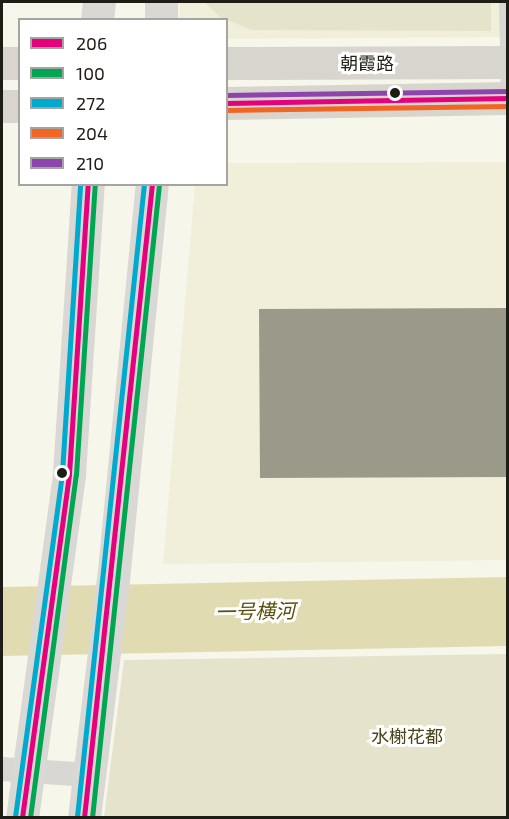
<!DOCTYPE html>
<meta charset="utf-8">
<style>
body{margin:0}
#map{position:relative;width:509px;height:819px;overflow:hidden;background:#f7f6ea;font-family:"Exo 2","Noto Sans SC",sans-serif}
div>[style]{position:absolute}
.built>*{inset:0;background:#f1eed9}
.green>*{inset:0;background:#e6e3cc}
.water>*{inset:0;background:#e1dbb1}
.building>*{inset:0;background:#9b998a}
.lane>*{height:12px;margin:-6px;padding:0 6px;transform-origin:6px;border-radius:6px;background:#d8d7d4}
.street>*{height:24px;margin:-12px;padding:0 12px;transform-origin:12px;border-radius:12px;background:#d8d7d4}
.secondary>*{height:33px;margin:-16.5px;padding:0 16.5px;transform-origin:16.5px;border-radius:16.5px;background:#d9d8d4}
.primary>*{height:33px;margin:-16.5px;padding:0 16.5px;transform-origin:16.5px;border-radius:16.5px;background:#d7d5ce}
.bus-1>*{height:4.5px;margin:-2.25px;padding:0 2.25px;transform-origin:2.25px;border-radius:2.25px;background:#e5007d}
.bus-2>*{height:4.5px;margin:-2.25px;padding:0 2.25px;transform-origin:2.25px;border-radius:2.25px;background:#00a651}
.bus-3>*{height:4.5px;margin:-2.25px;padding:0 2.25px;transform-origin:2.25px;border-radius:2.25px;background:#00a9ce}
.bus-4>*{height:4.5px;margin:-2.25px;padding:0 2.25px;transform-origin:2.25px;border-radius:2.25px;background:#f26522}
.bus-5>*{height:4.5px;margin:-2.25px;padding:0 2.25px;transform-origin:2.25px;border-radius:2.25px;background:#8e44ad}
.dots>*{width:16px;height:16px;translate:-50% -50%;box-sizing:border-box;border:3px solid #fff;border-radius:50%}
span{translate:-50% -50%;white-space:nowrap;text-align:center;line-height:1.15;-webkit-text-stroke:6px #fff;paint-order:stroke}
.street-label{font-size:18px;color:#1d1c15}
.park-label{font-size:18px;color:#4b4419}
.water-label{font-size:20px;color:#59500e;font-style:italic}
.frame{position:absolute;inset:0;border:3px solid #1d1c15;pointer-events:none}
.legend{position:absolute;left:18px;top:18px;width:210px;height:168px;box-sizing:border-box;background:#fff;border:2px solid #a5a4a1;margin:0;padding:8px 10px;list-style:none;font-size:18px;color:#1d1c15}
.legend li{display:flex;align-items:center;gap:12px;height:30px}
.legend b{width:30px;border:2px solid #a5a4a1}
</style>
<div id="map">
<div class="built">
<i style="clip-path:polygon(180px 2px,507px 2px,507px 37px,227px 39px,226px 20px,179px 20px)"></i>
<i style="clip-path:polygon(507px 162px,507px 560px,163px 564px,195px 185px,226px 184px,227px 163px)"></i>
</div>
<div class="green">
<i style="clip-path:polygon(204px 2px,491px 2px,491px 31px,252px 30px,220px 17px)"></i>
<i style="clip-path:polygon(507px 654px,507px 817px,104px 817px,124px 660px)"></i>
</div>
<div class="water">
<i style="clip-path:polygon(507px 577px,507px 646px,2px 656px,2px 587px)"></i>
</div>
<div class="building">
<i style="clip-path:polygon(507px 308px,507px 477px,260px 478px,259px 309px)"></i>
</div>
<div class="lane">
<i style="left:505px;top:2px;width:95px;rotate:88.8deg"></i>
</div>
<div class="street">
<i style="left:2px;top:769px;width:87px;rotate:3.9deg"></i>
</div>
<div class="secondary">
<i style="left:97px;top:20px;width:18px;rotate:-84deg"></i>
<i style="left:161px;top:20px;width:18px;rotate:-90deg"></i>
<i style="left:22px;top:818px;width:347px;rotate:-82.2deg"></i>
<i style="left:69px;top:474px;width:291px;rotate:-86.3deg"></i>
<i style="left:84px;top:818px;width:240px;rotate:-83.1deg"></i>
<i style="left:113px;top:580px;width:398px;rotate:-84.4deg"></i>
</div>
<div class="primary">
<i style="left:2px;top:63px;width:18px"></i>
<i style="left:226px;top:63px;width:282px;rotate:-0.2deg"></i>
<i style="left:226px;top:103px;width:282px;rotate:-1deg"></i>
<i style="left:2px;top:106px;width:18px"></i>
</div>
<div class="bus-1">
<i style="left:226px;top:103px;width:282px;rotate:-1deg"></i>
<i style="left:22px;top:818px;width:347px;rotate:-82.2deg"></i>
<i style="left:69px;top:474px;width:291px;rotate:-86.3deg"></i>
<i style="left:84px;top:818px;width:638px;rotate:-83.88deg"></i>
</div>
<div class="bus-2">
<i style="left:30px;top:818px;width:346px;rotate:-82.4deg"></i>
<i style="left:76px;top:475px;width:292px;rotate:-86.3deg"></i>
<i style="left:92px;top:818px;width:637px;rotate:-83.96deg"></i>
</div>
<div class="bus-3">
<i style="left:15px;top:817px;width:347px;rotate:-82.2deg"></i>
<i style="left:62px;top:473px;width:290px;rotate:-86.4deg"></i>
<i style="left:77px;top:817px;width:637px;rotate:-83.96deg"></i>
</div>
<div class="bus-4">
<i style="left:226px;top:110px;width:282px;rotate:-0.8deg"></i>
</div>
<div class="bus-5">
<i style="left:226px;top:95px;width:282px;rotate:-0.8deg"></i>
</div>
<div class="dots">
<i style="left:395px;top:93px;background:#1d1c15"></i>
<i style="left:62px;top:473px;background:#1d1c15"></i>
</div>
<div class="street-label">
<span style="left:367px;top:63px">朝霞路</span>
</div>
<div class="park-label">
<span style="left:407px;top:736px">水榭花都</span>
</div>
<div class="water-label">
<span style="left:255px;top:611px;rotate:-1deg">一号横河</span>
</div>
<div class="frame"></div>
<ul class="legend">
<li><b style="height:8px;background:#e5007d"></b>206</li>
<li><b style="height:8px;background:#00a651"></b>100</li>
<li><b style="height:8px;background:#00a9ce"></b>272</li>
<li><b style="height:8px;background:#f26522"></b>204</li>
<li><b style="height:8px;background:#8e44ad"></b>210</li>
</ul>
</div>
